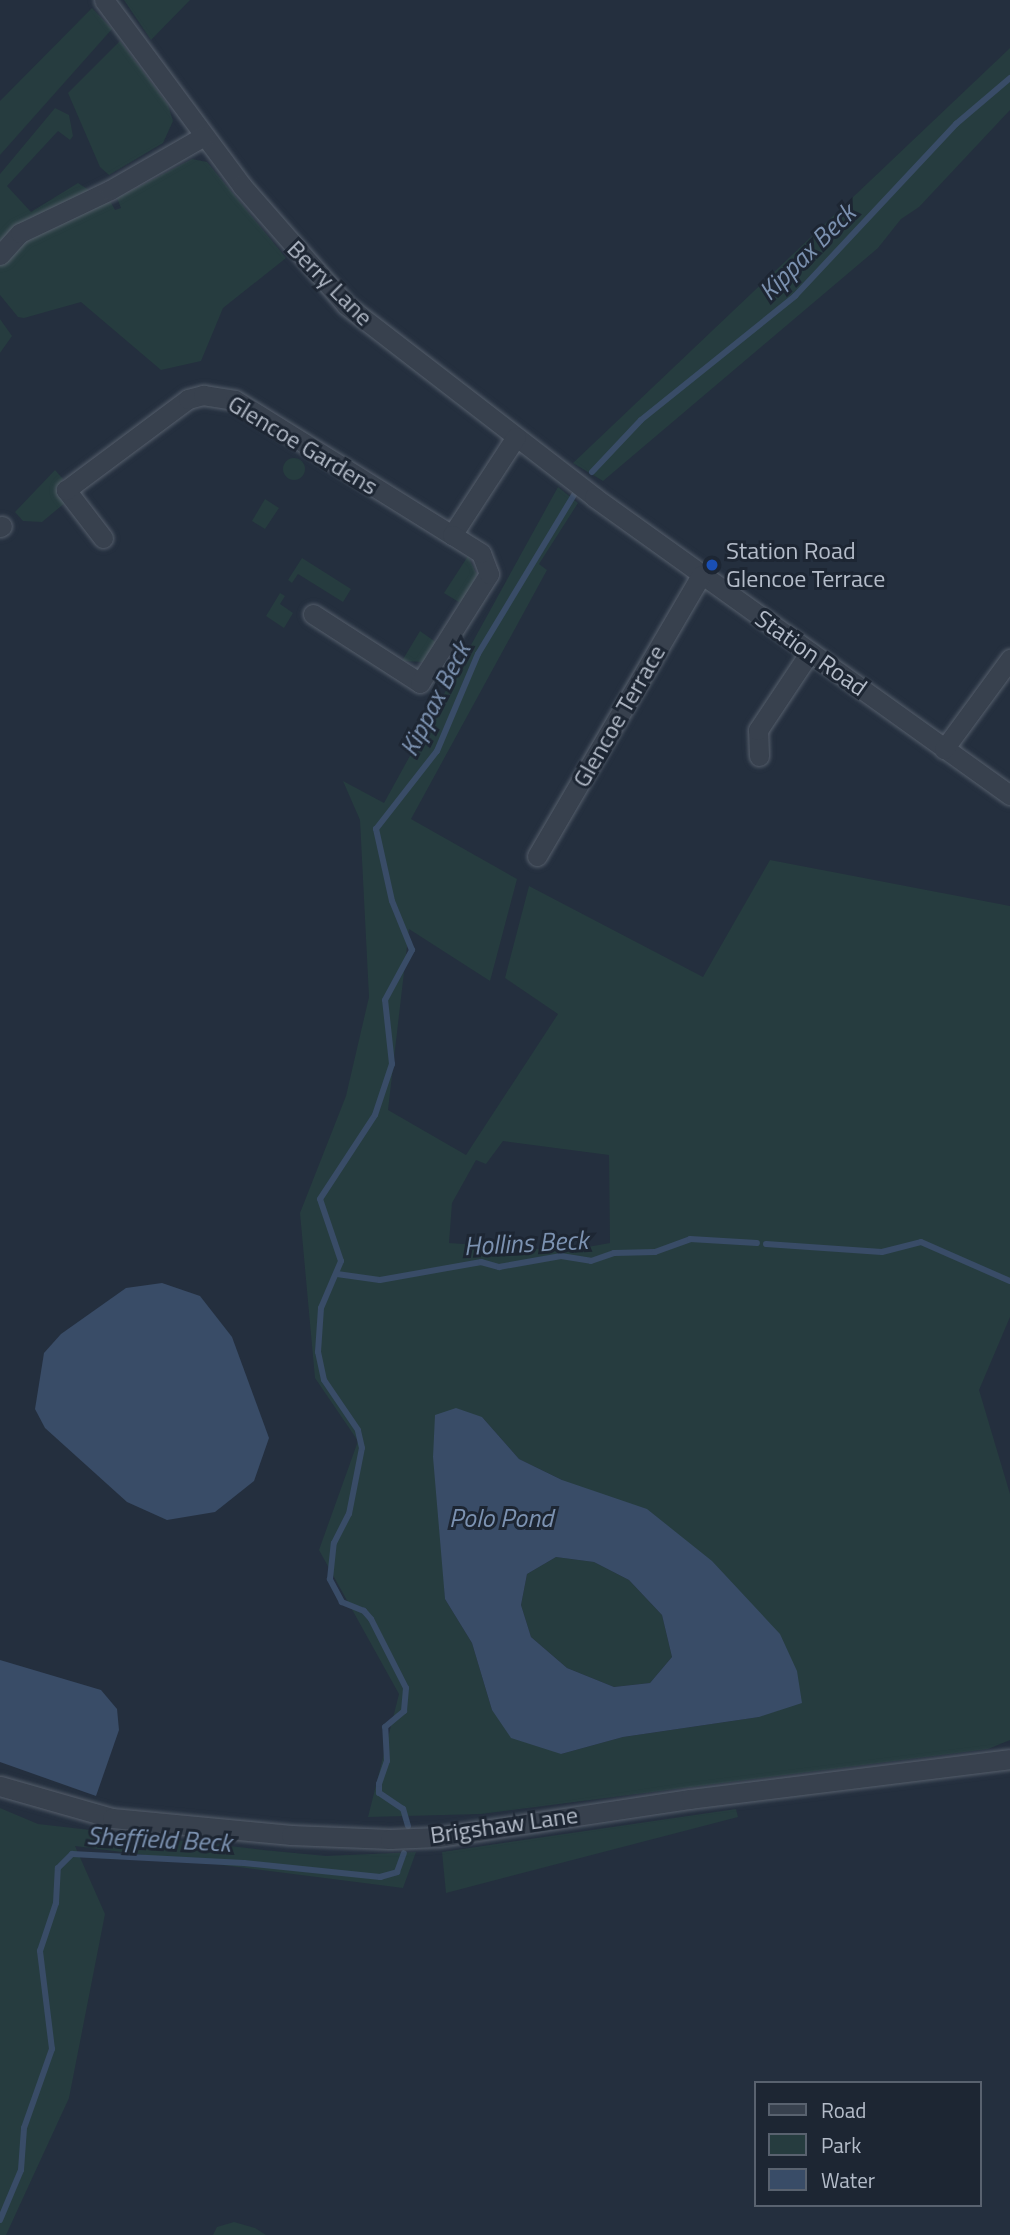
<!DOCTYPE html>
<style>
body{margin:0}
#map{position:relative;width:1010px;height:2235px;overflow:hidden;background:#242f3e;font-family:"Titillium Web",sans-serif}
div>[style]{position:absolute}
.green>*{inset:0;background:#263c3f}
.round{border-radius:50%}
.water>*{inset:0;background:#394c67}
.stream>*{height:6px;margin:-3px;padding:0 3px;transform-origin:3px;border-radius:3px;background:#394c67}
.roads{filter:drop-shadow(0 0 2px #565f6c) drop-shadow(0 0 2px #565f6c)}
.minor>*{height:19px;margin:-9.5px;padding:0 9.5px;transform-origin:9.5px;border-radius:9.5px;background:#38414e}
.dots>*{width:19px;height:19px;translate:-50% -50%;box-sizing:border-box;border:4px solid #1d2633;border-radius:50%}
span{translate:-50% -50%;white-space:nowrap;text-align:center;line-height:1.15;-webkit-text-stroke:6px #1d2633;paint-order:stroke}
.street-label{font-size:24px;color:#b4bcc9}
.poi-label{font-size:24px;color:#b4bcc9}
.left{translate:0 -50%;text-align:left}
.water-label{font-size:26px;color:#7c92b1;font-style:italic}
.legend{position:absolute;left:754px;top:2081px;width:228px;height:126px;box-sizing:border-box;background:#1d2633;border:2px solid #59626f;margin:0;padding:9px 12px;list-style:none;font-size:21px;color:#b4bcc9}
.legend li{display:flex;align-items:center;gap:14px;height:35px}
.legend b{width:35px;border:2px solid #59626f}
</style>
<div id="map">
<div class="green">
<i style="clip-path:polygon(124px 0,190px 0,151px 40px)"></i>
<i style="clip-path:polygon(92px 8px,112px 29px,0 155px,0 101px)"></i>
<i style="clip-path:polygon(120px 41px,168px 105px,173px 121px,163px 143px,109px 175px,100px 167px,68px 93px)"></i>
<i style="clip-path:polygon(1010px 48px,1010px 110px,919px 207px,901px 219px,878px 248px,603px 481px,573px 463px)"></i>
<i style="clip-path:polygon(55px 108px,69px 115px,73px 136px,70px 140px,58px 131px,7px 186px,31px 212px,78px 183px,92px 192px,16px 225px,0 241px,0 174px)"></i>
<i style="clip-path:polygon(192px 159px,207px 162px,286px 258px,223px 308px,201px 361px,161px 370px,81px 302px,24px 318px,18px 317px,0 295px,0 265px,18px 244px,110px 201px,115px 210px,121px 208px,117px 198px)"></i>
<i style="clip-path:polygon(0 319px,12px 336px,0 353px)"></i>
<i class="round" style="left:283px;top:458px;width:22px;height:22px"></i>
<i style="clip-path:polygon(55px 470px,63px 479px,56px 488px,66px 502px,42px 522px,23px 521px,15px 512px)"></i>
<i style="clip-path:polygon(evenodd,558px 487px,578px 503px,539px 564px,547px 570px,411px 819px,517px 879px,493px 970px,490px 981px,409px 929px,388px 1110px,466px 1155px,558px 1014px,505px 978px,529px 886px,703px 977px,770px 860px,1010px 906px,1010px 1317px,979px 1390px,1010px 1494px,1010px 1740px,988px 1749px,481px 1814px,368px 1817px,399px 1694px,319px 1550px,358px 1441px,315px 1378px,300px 1213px,346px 1096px,369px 997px,360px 820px,343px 781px,384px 803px,558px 487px,503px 1141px,609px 1155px,610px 1243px,565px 1251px,449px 1243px,452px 1203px,476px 1160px,486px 1164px,503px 1141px,558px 487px,482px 1417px,519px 1459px,562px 1480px,759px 1717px,623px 1737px,561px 1754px,492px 1710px,472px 1643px,445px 1599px,443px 1544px,482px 1417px)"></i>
<i style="clip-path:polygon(265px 499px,279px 508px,265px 529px,252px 521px)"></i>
<i style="clip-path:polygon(468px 556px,477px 575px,462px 604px,444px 593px)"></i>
<i style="clip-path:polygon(302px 558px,351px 589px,343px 602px,298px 574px,292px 583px,288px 580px)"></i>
<i style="clip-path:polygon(280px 593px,285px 596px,280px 604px,293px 613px,284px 628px,266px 616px)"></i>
<i style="clip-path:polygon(420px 631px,437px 643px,423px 662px,402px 661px)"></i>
<i style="clip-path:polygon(556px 1557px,594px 1562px,629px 1580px,662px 1615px,672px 1657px,650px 1683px,614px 1687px,567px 1668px,531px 1637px,521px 1605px,527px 1574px)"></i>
<i style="clip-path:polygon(0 1808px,38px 1824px,264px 1850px,326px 1856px,416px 1852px,403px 1888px,75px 1846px,105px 1914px,69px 2098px,6px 2235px,0 2235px)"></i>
<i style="clip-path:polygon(736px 1809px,738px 1817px,446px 1893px,442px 1852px)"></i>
<i style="clip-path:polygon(234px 2222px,255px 2228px,266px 2235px,213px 2235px,217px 2227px)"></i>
</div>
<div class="water">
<i style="clip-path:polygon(162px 1283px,200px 1296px,232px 1337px,269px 1438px,254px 1481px,215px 1512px,167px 1520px,127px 1502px,45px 1428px,35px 1409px,44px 1353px,61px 1334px,126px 1288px)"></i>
<i style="clip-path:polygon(evenodd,456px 1408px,482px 1417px,519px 1459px,562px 1480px,647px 1509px,712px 1561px,780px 1634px,797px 1671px,802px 1703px,759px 1717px,623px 1737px,561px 1754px,511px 1738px,492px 1710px,472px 1643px,445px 1599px,433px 1457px,435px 1415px,456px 1408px,556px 1557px,594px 1562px,629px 1580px,662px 1615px,672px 1657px,650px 1683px,614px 1687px,567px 1668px,531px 1637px,521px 1605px,527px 1574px,556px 1557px)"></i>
<i style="clip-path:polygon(0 1660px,101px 1690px,117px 1709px,119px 1730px,96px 1796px,0 1762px)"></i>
</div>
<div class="stream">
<i style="left:592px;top:472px;width:71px;rotate:-46.7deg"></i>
<i style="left:641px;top:420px;width:198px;rotate:-38.8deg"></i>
<i style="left:795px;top:296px;width:236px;rotate:-46.9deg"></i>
<i style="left:956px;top:124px;width:71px;rotate:-40.4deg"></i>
<i style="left:766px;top:1244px;width:116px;rotate:3.9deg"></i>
<i style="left:882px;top:1252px;width:40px;rotate:-14.4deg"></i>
<i style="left:921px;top:1242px;width:97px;rotate:23.7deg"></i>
<i style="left:337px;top:1274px;width:43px;rotate:7.9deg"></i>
<i style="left:380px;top:1280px;width:103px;rotate:-10.1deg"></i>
<i style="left:481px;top:1262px;width:19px;rotate:16deg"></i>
<i style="left:499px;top:1267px;width:63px;rotate:-10.1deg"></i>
<i style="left:561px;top:1256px;width:30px;rotate:9deg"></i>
<i style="left:591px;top:1261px;width:24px;rotate:-19deg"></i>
<i style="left:614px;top:1253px;width:41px;rotate:-1.4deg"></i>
<i style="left:655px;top:1252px;width:37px;rotate:-20deg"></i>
<i style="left:690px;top:1239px;width:67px;rotate:3.4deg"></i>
<i style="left:408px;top:1826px;width:18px;rotate:-106deg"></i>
<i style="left:403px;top:1809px;width:29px;rotate:-146deg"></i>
<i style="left:379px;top:1793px;width:9px;rotate:-90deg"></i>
<i style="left:379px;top:1784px;width:24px;rotate:-71deg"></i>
<i style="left:387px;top:1761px;width:34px;rotate:-93deg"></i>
<i style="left:385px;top:1727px;width:25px;rotate:-40deg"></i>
<i style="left:404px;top:1711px;width:23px;rotate:-85deg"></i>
<i style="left:406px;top:1688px;width:77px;rotate:-116.9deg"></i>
<i style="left:371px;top:1619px;width:11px;rotate:-131deg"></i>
<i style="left:364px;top:1611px;width:24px;rotate:-158deg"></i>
<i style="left:342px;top:1602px;width:26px;rotate:-118deg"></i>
<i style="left:330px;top:1579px;width:36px;rotate:-84deg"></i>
<i style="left:334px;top:1543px;width:33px;rotate:-63deg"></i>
<i style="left:349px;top:1514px;width:67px;rotate:-78.9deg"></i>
<i style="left:362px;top:1448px;width:18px;rotate:-103deg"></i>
<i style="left:358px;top:1430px;width:60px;rotate:-124.2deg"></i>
<i style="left:324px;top:1380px;width:29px;rotate:-102deg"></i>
<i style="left:318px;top:1352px;width:44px;rotate:-86.1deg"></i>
<i style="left:321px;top:1308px;width:51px;rotate:-66.9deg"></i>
<i style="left:341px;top:1261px;width:65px;rotate:-108.7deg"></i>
<i style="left:320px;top:1199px;width:100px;rotate:-56.8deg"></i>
<i style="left:375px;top:1115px;width:54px;rotate:-71.6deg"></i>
<i style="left:392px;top:1064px;width:64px;rotate:-96.2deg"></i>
<i style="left:385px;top:1000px;width:57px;rotate:-61.6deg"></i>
<i style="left:412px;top:950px;width:53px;rotate:-112.2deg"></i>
<i style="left:392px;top:901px;width:74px;rotate:-102.5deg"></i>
<i style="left:376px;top:829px;width:99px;rotate:-52deg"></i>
<i style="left:437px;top:751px;width:105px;rotate:-67.1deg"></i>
<i style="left:478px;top:654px;width:186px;rotate:-58.9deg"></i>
<i style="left:0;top:2220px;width:54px;rotate:-67.2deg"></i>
<i style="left:21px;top:2170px;width:42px;rotate:-85.9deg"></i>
<i style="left:24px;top:2128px;width:84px;rotate:-70.5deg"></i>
<i style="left:52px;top:2049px;width:99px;rotate:-97deg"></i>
<i style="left:40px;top:1951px;width:51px;rotate:-71.6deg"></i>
<i style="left:56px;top:1903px;width:35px;rotate:-87deg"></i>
<i style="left:58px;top:1868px;width:20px;rotate:-45deg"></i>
<i style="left:72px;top:1854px;width:172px;rotate:3deg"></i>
<i style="left:244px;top:1863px;width:137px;rotate:5.9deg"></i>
<i style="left:380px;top:1877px;width:18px;rotate:-16deg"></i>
<i style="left:397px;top:1872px;width:20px;rotate:-70deg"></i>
</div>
<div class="roads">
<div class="minor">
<i style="left:104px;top:0;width:232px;rotate:53.4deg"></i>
<i style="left:242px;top:186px;width:158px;rotate:48.8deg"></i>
<i style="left:346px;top:305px;width:314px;rotate:37.7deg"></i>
<i style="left:594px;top:497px;width:512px;rotate:35.62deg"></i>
<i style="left:0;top:255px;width:30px;rotate:-48deg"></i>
<i style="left:20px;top:233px;width:100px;rotate:-25.5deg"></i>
<i style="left:110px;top:190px;width:108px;rotate:-29.9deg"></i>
<i style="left:0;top:527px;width:2px;rotate:-27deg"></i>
<i style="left:103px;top:538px;width:61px;rotate:-127.6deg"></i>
<i style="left:66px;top:490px;width:152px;rotate:-36.7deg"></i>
<i style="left:188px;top:399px;width:16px;rotate:-15deg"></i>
<i style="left:203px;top:395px;width:32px;rotate:9deg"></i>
<i style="left:235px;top:400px;width:256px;rotate:31.9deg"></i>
<i style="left:452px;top:535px;width:117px;rotate:-56.9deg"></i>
<i style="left:313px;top:614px;width:127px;rotate:32.8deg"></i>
<i style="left:420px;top:683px;width:129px;rotate:-57.7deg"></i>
<i style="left:489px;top:574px;width:22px;rotate:-111deg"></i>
<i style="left:481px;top:553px;width:34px;rotate:-148deg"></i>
<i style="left:944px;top:749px;width:112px;rotate:-53.7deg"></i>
<i style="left:759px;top:756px;width:26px;rotate:-92deg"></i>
<i style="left:758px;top:730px;width:94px;rotate:-56.3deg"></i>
<i style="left:537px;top:856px;width:325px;rotate:-59.7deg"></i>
<i style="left:0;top:1786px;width:116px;rotate:15.9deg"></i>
<i style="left:112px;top:1818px;width:180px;rotate:5.4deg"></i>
<i style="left:291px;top:1835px;width:99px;rotate:2.3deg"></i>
<i style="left:390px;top:1839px;width:48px;rotate:-2.4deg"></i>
<i style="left:438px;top:1837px;width:255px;rotate:-8.6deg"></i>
<i style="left:690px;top:1799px;width:322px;rotate:-7.1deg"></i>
</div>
</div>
<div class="dots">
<i style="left:712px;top:565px;background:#1a4fb4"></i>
</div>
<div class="street-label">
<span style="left:330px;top:283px;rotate:45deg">Berry Lane</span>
<span style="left:303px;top:445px;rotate:31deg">Glencoe Gardens</span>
<span style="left:811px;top:653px;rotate:35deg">Station Road</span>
<span style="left:619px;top:716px;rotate:-60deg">Glencoe Terrace</span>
<span style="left:504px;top:1825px;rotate:-8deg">Brigshaw Lane</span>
</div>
<div class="poi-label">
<span class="left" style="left:726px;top:565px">Station Road<br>Glencoe Terrace</span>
</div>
<div class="water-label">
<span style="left:807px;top:252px;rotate:-45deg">Kippax Beck</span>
<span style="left:435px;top:699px;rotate:-63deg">Kippax Beck</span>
<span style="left:526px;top:1243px;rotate:-3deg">Hollins Beck</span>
<span style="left:501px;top:1518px">Polo Pond</span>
<span style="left:159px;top:1839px;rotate:3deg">Sheffield Beck</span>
</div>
<ul class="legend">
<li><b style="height:9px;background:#38414e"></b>Road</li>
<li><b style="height:19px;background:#263c3f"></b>Park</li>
<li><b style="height:19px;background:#394c67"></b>Water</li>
</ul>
</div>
